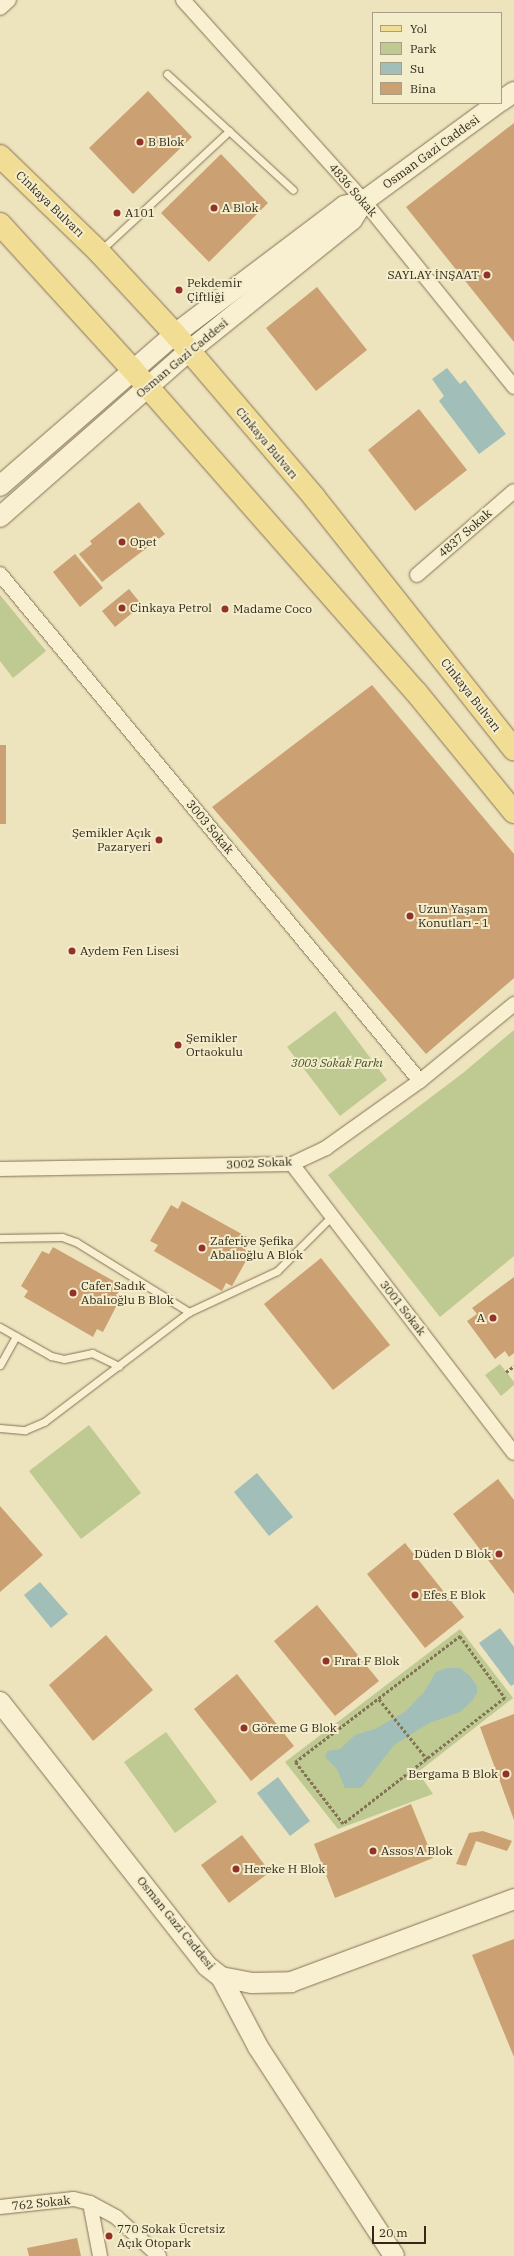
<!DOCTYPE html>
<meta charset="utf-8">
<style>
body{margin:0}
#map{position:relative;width:514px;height:2256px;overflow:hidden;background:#ede3bd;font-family:"IBM Plex Serif",serif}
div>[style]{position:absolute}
.green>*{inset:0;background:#beca92}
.water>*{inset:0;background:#a1beb8}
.building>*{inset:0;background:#cba073}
.path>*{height:2.5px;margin-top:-1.25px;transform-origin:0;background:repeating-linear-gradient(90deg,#847357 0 3px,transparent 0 5px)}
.roads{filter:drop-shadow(0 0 1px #847357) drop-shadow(0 0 1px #847357)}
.lane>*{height:7px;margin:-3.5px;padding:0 3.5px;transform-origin:3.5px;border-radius:3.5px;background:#f8f0d0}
.street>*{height:14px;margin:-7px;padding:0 7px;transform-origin:7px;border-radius:7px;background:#f8f0d0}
.secondary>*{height:20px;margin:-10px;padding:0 10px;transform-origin:10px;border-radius:10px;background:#f8f0d0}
.primary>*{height:22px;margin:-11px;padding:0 11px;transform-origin:11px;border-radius:11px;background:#f1dd94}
.dots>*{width:11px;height:11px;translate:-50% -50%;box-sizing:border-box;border:2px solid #f4edcc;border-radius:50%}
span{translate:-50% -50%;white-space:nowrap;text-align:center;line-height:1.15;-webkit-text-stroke:4px #f4edcc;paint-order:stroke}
.poi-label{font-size:12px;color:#33291b}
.left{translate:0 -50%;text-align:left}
.right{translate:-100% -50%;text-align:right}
.street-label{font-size:12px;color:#33291b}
.park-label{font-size:12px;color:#405022;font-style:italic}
.legend{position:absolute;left:372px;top:12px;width:130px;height:92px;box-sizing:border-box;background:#f4edcc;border:1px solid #a79f85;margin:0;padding:5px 7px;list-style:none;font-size:12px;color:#33291b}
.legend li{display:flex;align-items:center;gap:8px;height:20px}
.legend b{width:20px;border:1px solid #a79f85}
.scale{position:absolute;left:372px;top:2226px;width:54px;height:18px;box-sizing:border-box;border:2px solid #33291b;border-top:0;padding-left:5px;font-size:12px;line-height:14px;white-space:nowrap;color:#33291b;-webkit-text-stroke:3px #f4edcc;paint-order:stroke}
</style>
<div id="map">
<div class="green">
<i style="clip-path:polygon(0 595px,46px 651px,13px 678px,0 661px)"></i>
<i style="clip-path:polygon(335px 1011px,387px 1080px,340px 1116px,287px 1047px)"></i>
<i style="clip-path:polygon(514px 1030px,514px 1256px,440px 1317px,328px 1175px,463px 1073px)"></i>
<i style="clip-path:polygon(500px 1364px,514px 1382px,514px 1385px,501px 1396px,485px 1375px)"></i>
<i style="clip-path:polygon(89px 1425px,141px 1493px,81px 1539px,29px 1471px)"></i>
<i style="clip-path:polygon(460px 1629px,513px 1698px,418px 1772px,433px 1794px,338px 1829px,285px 1762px)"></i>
<i style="clip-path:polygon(166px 1732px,217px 1802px,175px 1833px,124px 1762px)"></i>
</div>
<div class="water">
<i style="clip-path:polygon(447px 368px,460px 384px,465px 380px,506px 434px,479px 454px,439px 401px,444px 396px,432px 379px)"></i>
<i style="clip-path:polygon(257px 1473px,293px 1517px,269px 1536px,234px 1492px)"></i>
<i style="clip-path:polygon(40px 1582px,68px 1614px,51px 1628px,24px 1595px)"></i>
<i style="clip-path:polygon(500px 1628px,514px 1647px,514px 1684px,511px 1686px,479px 1643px)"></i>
<i style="clip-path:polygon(447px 1668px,460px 1668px,470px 1676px,477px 1686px,477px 1693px,472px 1701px,460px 1712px,429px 1723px,394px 1745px,361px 1788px,345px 1788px,337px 1769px,325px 1757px,328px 1751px,340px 1749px,355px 1735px,375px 1729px,405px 1712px,424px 1692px,436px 1672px)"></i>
<i style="clip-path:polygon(278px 1777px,310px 1821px,290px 1836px,257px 1793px)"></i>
</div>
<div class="building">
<i style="clip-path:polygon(148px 91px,192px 137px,133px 194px,89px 148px)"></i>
<i style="clip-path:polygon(514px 123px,514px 342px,406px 207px)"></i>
<i style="clip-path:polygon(221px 154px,268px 203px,209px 262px,161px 213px)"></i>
<i style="clip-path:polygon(317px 287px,367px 350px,316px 391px,266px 328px)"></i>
<i style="clip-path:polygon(419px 409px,467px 470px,415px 511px,368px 450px)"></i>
<i style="clip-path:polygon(139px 502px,165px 534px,102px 582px,79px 554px,92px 544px,90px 541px)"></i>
<i style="clip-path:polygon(75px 554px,103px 588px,80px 607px,53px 572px)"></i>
<i style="clip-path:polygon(129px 589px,142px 605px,115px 627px,102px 611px)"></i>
<i style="clip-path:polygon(372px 685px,514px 854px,514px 978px,426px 1054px,212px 807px)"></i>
<i style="clip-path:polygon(0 745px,6px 745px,6px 824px,0 824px)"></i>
<i style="clip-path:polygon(182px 1201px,249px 1238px,245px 1246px,252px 1250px,232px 1286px,226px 1283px,222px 1291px,154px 1251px,158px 1245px,150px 1241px,171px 1205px,178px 1209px)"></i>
<i style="clip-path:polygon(53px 1247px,119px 1284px,116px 1291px,122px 1295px,103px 1332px,97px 1329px,93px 1337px,24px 1297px,28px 1291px,21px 1286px,42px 1251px,49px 1254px)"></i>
<i style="clip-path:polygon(321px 1258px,390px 1345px,333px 1390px,264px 1304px)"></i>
<i style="clip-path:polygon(514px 1277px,514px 1353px,509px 1357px,505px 1351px,495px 1359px,467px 1321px,477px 1314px,472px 1308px)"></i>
<i style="clip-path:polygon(498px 1479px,514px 1500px,514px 1594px,453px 1514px)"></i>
<i style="clip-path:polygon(0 1506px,43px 1555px,0 1592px)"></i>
<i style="clip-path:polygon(405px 1543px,464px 1617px,425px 1648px,367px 1574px)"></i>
<i style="clip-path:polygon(317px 1605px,379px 1681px,335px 1716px,274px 1641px)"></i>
<i style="clip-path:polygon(106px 1635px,153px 1690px,93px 1741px,49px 1685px)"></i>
<i style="clip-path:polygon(237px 1674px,294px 1746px,251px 1781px,194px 1709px)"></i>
<i style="clip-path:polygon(514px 1714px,514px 1820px,480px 1727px)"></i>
<i style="clip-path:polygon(411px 1804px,433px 1858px,335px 1898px,314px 1844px)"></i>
<i style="clip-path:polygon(483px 1831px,512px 1841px,507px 1851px,476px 1841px,466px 1866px,456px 1864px,469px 1833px)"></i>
<i style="clip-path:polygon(242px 1835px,270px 1872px,229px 1903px,201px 1865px)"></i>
<i style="clip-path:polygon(514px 1939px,514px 2057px,472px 1955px)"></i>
<i style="clip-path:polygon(77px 2238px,81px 2256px,29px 2256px,27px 2248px)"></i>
</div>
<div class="path">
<i style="left:506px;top:1372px;width:10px;rotate:-37deg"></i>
<i style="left:460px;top:1636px;width:77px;rotate:54deg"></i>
<i style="left:505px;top:1698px;width:205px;rotate:142.1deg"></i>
<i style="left:343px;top:1824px;width:78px;rotate:-127.7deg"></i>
<i style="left:295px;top:1762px;width:208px;rotate:-37.4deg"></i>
<i style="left:379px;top:1699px;width:77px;rotate:51.3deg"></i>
</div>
<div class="roads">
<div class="lane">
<i style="left:167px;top:74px;width:171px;rotate:42.6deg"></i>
<i style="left:101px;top:250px;width:175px;rotate:-42.9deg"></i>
<i style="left:0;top:1238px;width:62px;rotate:-0.9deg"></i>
<i style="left:62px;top:1237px;width:15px;rotate:20deg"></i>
<i style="left:76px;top:1242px;width:133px;rotate:31.8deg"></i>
<i style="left:0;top:1327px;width:59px;rotate:29.6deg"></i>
<i style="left:51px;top:1356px;width:13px;rotate:13deg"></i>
<i style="left:64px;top:1359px;width:29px;rotate:-12deg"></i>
<i style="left:92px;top:1353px;width:30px;rotate:26deg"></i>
<i style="left:0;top:1365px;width:33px;rotate:-61deg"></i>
<i style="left:0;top:1428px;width:25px;rotate:5deg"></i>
<i style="left:25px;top:1430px;width:21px;rotate:-23deg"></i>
<i style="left:44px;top:1422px;width:182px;rotate:-37.2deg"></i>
<i style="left:189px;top:1312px;width:97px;rotate:-25deg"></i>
<i style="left:277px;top:1271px;width:78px;rotate:-45deg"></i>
</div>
<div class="street">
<i style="left:183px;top:0;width:270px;rotate:48deg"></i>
<i style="left:364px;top:201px;width:239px;rotate:51.1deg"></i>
<i style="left:0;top:8px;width:12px;rotate:-42deg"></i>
<i style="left:0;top:574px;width:658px;rotate:50.36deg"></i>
<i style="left:417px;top:575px;width:128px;rotate:-40.9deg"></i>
<i style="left:292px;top:1164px;width:364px;rotate:52.5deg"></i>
<i style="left:0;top:1169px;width:292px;rotate:-1deg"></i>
<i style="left:292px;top:1164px;width:38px;rotate:-25deg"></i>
<i style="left:326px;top:1148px;width:115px;rotate:-35.5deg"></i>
<i style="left:420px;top:1081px;width:122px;rotate:-39.3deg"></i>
<i style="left:90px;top:2203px;width:54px;rotate:79.3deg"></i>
<i style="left:0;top:2207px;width:74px;rotate:-6.2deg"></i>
<i style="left:74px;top:2199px;width:16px;rotate:14deg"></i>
<i style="left:90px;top:2203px;width:30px;rotate:28deg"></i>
<i style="left:116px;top:2217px;width:58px;rotate:42.2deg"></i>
</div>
<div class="secondary">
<i style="left:501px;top:101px;width:16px;rotate:-35deg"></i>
<i style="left:0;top:486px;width:232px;rotate:-41deg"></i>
<i style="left:175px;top:334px;width:212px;rotate:-37.1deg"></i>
<i style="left:344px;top:206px;width:21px;rotate:-14deg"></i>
<i style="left:364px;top:201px;width:166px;rotate:-36.2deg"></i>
<i style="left:0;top:517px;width:252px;rotate:-41.3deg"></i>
<i style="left:189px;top:351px;width:209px;rotate:-38.8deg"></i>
<i style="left:352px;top:220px;width:22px;rotate:-58deg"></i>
<i style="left:0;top:1702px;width:335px;rotate:51.9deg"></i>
<i style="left:207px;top:1966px;width:18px;rotate:38deg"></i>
<i style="left:221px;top:1977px;width:32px;rotate:11deg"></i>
<i style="left:252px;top:1983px;width:39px;rotate:-1deg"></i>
<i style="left:291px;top:1982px;width:238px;rotate:-20.4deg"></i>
<i style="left:221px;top:1977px;width:79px;rotate:62.1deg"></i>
<i style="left:258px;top:2047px;width:249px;rotate:56.9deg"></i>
</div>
<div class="primary">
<i style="left:0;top:156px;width:138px;rotate:44.1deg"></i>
<i style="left:99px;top:252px;width:112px;rotate:47.2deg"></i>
<i style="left:175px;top:334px;width:214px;rotate:49.5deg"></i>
<i style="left:314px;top:497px;width:322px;rotate:51.6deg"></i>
<i style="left:0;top:224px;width:196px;rotate:47.7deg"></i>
<i style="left:132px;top:369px;width:430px;rotate:48.7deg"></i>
<i style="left:416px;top:692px;width:155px;rotate:50.8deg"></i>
</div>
</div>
<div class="dots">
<i style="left:140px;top:142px;background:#923228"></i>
<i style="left:214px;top:208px;background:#923228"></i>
<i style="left:117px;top:213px;background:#923228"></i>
<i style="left:487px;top:275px;background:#923228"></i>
<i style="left:179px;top:290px;background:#923228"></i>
<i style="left:122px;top:542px;background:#923228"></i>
<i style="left:122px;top:608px;background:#923228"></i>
<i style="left:225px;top:609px;background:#923228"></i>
<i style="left:159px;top:840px;background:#923228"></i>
<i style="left:410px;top:916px;background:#923228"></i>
<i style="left:72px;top:951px;background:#923228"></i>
<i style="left:178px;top:1045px;background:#923228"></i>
<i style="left:202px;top:1248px;background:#923228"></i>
<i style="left:73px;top:1293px;background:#923228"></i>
<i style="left:493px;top:1318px;background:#923228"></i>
<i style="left:499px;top:1554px;background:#923228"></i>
<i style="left:415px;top:1595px;background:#923228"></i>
<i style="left:326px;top:1661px;background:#923228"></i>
<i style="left:244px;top:1728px;background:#923228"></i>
<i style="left:506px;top:1774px;background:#923228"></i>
<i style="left:373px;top:1851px;background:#923228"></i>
<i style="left:236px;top:1869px;background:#923228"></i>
<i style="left:109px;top:2236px;background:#923228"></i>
</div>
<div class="poi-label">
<span class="left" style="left:148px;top:142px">B Blok</span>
<span class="left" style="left:222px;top:208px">A Blok</span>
<span class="left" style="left:125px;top:213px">A101</span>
<span class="right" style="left:479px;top:275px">SAYLAY İNŞAAT</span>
<span class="left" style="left:187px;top:290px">Pekdemir<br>Çiftliği</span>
<span class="left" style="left:130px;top:542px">Opet</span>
<span class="left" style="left:130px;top:608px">Cinkaya Petrol</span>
<span class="left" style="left:233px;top:609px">Madame Coco</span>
<span class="right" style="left:151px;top:840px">Şemikler Açık<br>Pazaryeri</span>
<span class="left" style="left:418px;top:916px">Uzun Yaşam<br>Konutları - 1</span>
<span class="left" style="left:80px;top:951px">Aydem Fen Lisesi</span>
<span class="left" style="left:186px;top:1045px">Şemikler<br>Ortaokulu</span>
<span class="left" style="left:210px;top:1248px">Zaferiye Şefika<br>Abalıoğlu A Blok</span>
<span class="left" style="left:81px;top:1293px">Cafer Sadık<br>Abalıoğlu B Blok</span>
<span class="right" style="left:485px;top:1318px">A</span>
<span class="right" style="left:491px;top:1554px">Düden D Blok</span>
<span class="left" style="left:423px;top:1595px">Efes E Blok</span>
<span class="left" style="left:334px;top:1661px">Fırat F Blok</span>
<span class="left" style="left:252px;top:1728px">Göreme G Blok</span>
<span class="right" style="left:498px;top:1774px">Bergama B Blok</span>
<span class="left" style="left:381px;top:1851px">Assos A Blok</span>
<span class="left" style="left:244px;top:1869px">Hereke H Blok</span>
<span class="left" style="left:117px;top:2236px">770 Sokak Ücretsiz<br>Açık Otopark</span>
</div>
<div class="street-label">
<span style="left:431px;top:152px;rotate:-36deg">Osman Gazi Caddesi</span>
<span style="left:353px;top:190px;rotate:49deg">4836 Sokak</span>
<span style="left:50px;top:204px;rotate:44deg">Cinkaya Bulvarı</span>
<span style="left:182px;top:358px;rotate:-40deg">Osman Gazi Caddesi</span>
<span style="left:267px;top:443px;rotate:50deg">Cinkaya Bulvarı</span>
<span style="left:465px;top:533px;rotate:-41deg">4837 Sokak</span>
<span style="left:471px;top:695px;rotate:52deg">Cinkaya Bulvarı</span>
<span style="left:210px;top:827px;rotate:50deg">3003 Sokak</span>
<span style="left:259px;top:1163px;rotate:-3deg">3002 Sokak</span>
<span style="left:403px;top:1308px;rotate:52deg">3001 Sokak</span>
<span style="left:176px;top:1923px;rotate:51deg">Osman Gazi Caddesi</span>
<span style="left:41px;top:2203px;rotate:-6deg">762 Sokak</span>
</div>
<div class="park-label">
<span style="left:337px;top:1063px">3003 Sokak Parkı</span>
</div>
<ul class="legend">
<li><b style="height:5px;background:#f1dd94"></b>Yol</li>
<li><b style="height:11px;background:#beca92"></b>Park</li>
<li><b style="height:11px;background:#a1beb8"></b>Su</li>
<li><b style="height:11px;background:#cba073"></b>Bina</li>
</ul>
<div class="scale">20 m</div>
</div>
